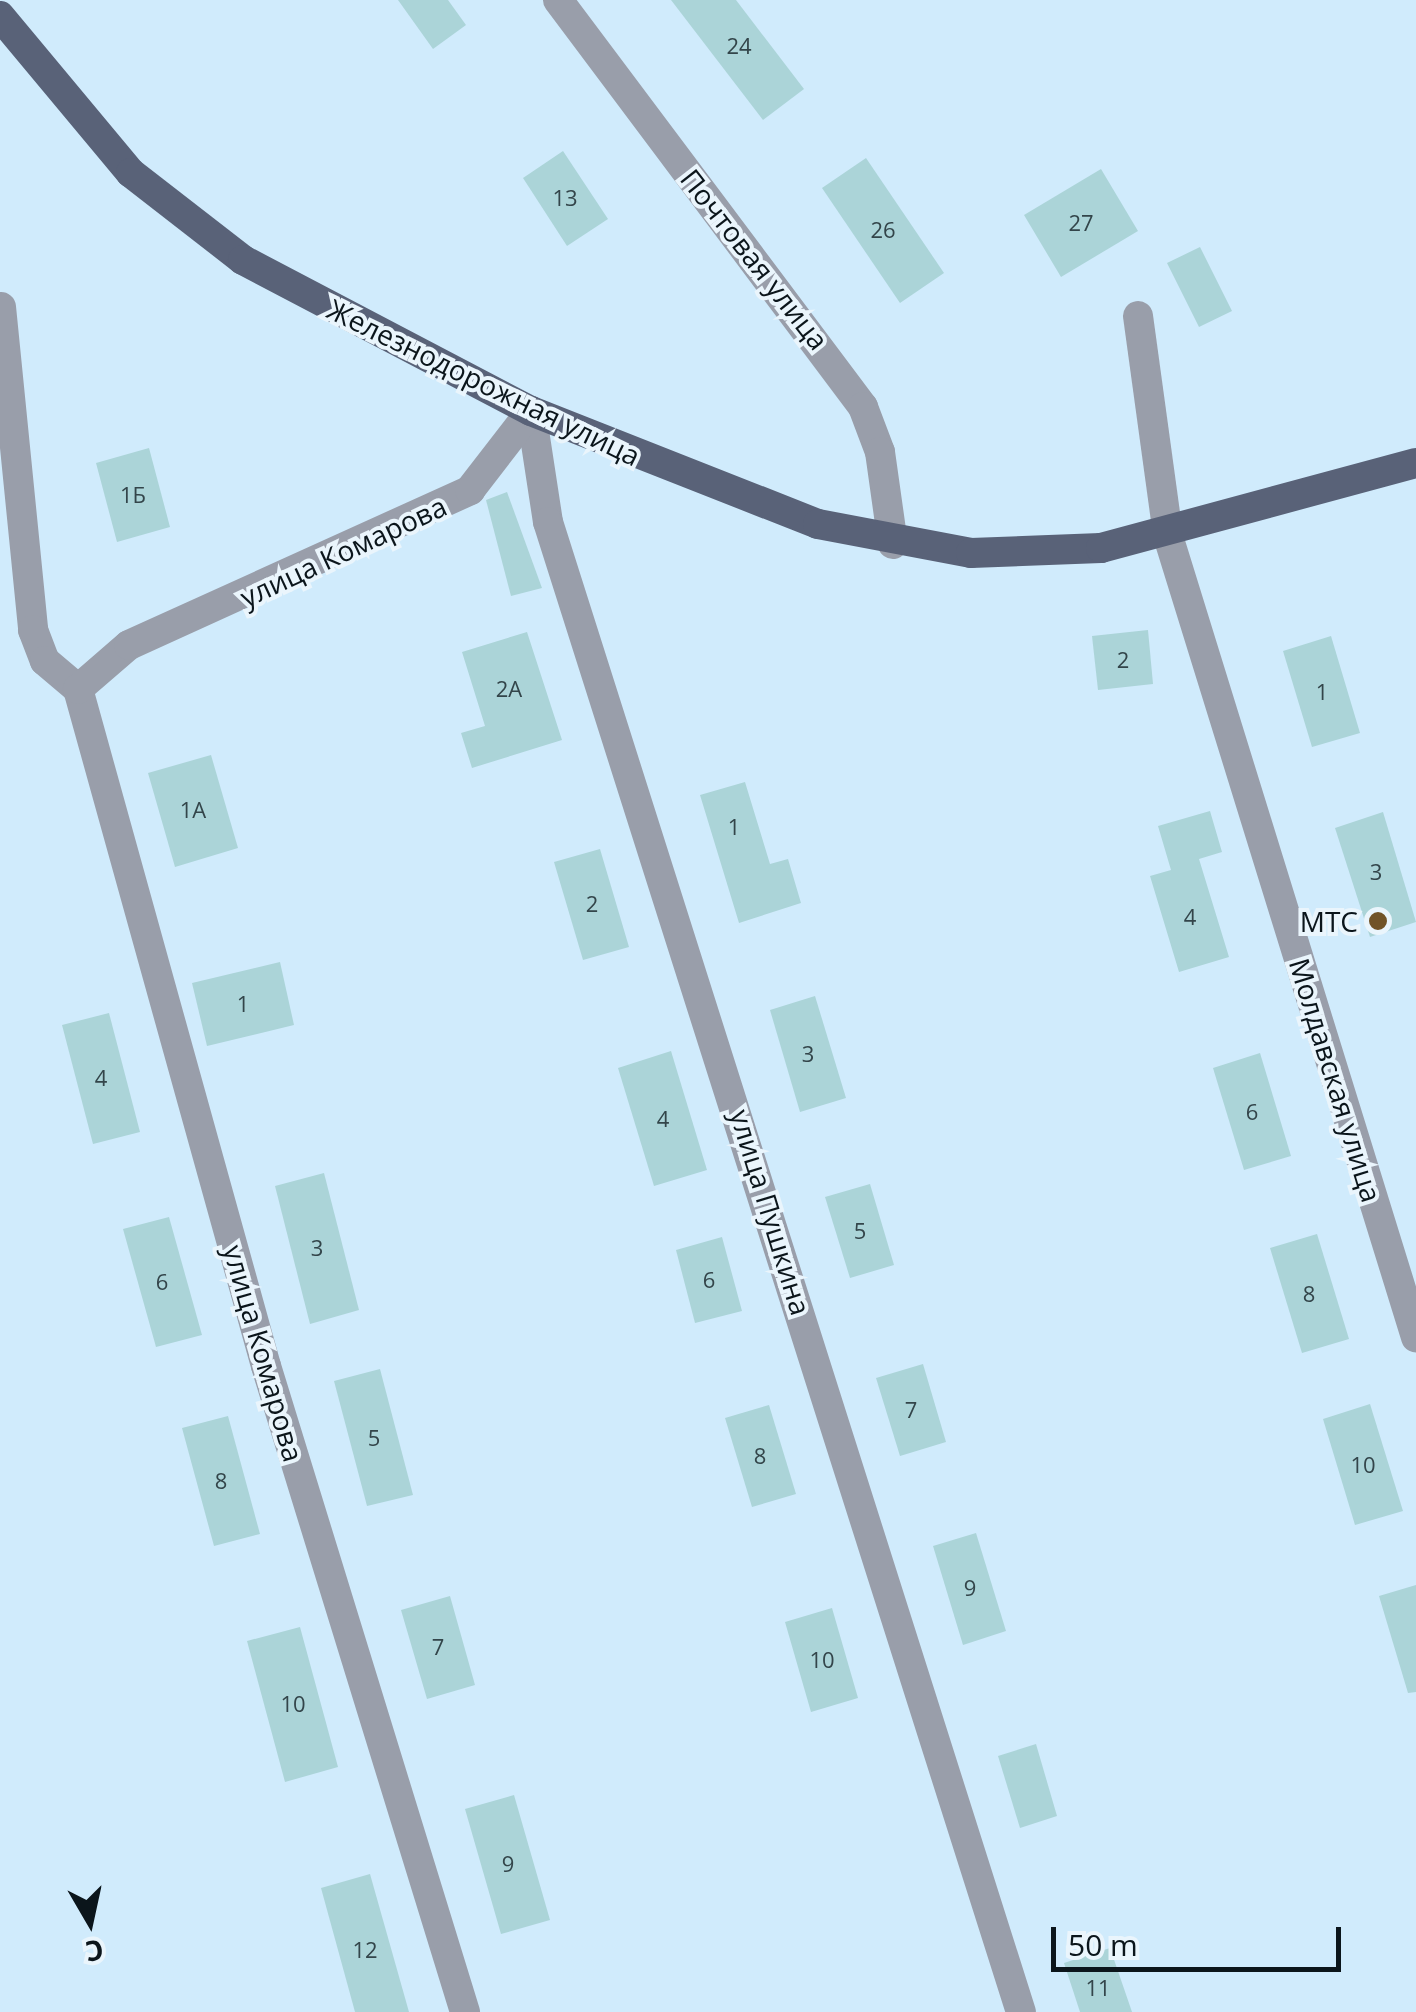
<!DOCTYPE html>
<meta charset="utf-8">
<style>
body{margin:0}
#map{position:relative;width:1416px;height:2012px;overflow:hidden;background:#d0ebfc;font-family:"Open Sans",sans-serif}
div>[style]{position:absolute}
.building>*{inset:0;background:#abd4d8}
.minor>*{height:30px;margin:-15px;padding:0 15px;transform-origin:15px;border-radius:15px;background:#999eaa}
.major>*{height:30px;margin:-15px;padding:0 15px;transform-origin:15px;border-radius:15px;background:#596278}
.dots>*{width:28px;height:28px;translate:-50% -50%;box-sizing:border-box;border:5px solid #eaf5fc;border-radius:50%}
span{translate:-50% -50%;white-space:nowrap;text-align:center;line-height:1.15;-webkit-text-stroke:8px #eaf5fc;paint-order:stroke}
.number-label{font-size:22px;color:#33454a}
.number-label span{-webkit-text-stroke-width:0}
.street-label{font-size:28px;color:#0b151b}
.poi-label{font-size:28px;color:#0b151b}
.right{translate:-100% -50%;text-align:right}
.north{position:absolute;left:40px;top:1872px;width:100px;height:100px;-webkit-text-stroke:8px #eaf5fc;paint-order:stroke;rotate:171deg;font-size:28px;font-weight:700;line-height:40px;text-align:center;color:#0b151b}
.north::after{content:'';display:block;margin:auto;width:35px;height:45px;background:#0b151b;clip-path:polygon(50% 0,100% 100%,50% 72%,0 100%)}
.scale{position:absolute;left:1051px;top:1927px;width:290px;height:45px;box-sizing:border-box;border:5px solid #0b151b;border-top:0;padding-left:12px;font-size:30px;line-height:35px;white-space:nowrap;color:#0b151b;-webkit-text-stroke:8px #eaf5fc;paint-order:stroke}
</style>
<div id="map">
<div class="building">
<i style="clip-path:polygon(398px 0,448px 0,466px 25px,433px 49px)"></i>
<i style="clip-path:polygon(671px 0,736px 0,804px 89px,763px 120px)"></i>
<i style="clip-path:polygon(563px 151px,608px 219px,567px 246px,523px 178px)"></i>
<i style="clip-path:polygon(866px 158px,944px 273px,900px 303px,822px 188px)"></i>
<i style="clip-path:polygon(1101px 169px,1138px 231px,1061px 277px,1024px 215px)"></i>
<i style="clip-path:polygon(1200px 247px,1232px 311px,1199px 327px,1167px 263px)"></i>
<i style="clip-path:polygon(149px 448px,170px 527px,117px 542px,96px 463px)"></i>
<i style="clip-path:polygon(507px 492px,542px 588px,511px 596px,486px 500px)"></i>
<i style="clip-path:polygon(1148px 630px,1153px 684px,1098px 690px,1092px 636px)"></i>
<i style="clip-path:polygon(527px 632px,562px 740px,472px 768px,461px 733px,485px 726px,462px 652px)"></i>
<i style="clip-path:polygon(1331px 636px,1360px 733px,1312px 747px,1283px 651px)"></i>
<i style="clip-path:polygon(211px 755px,238px 848px,175px 867px,148px 773px)"></i>
<i style="clip-path:polygon(745px 782px,770px 864px,788px 859px,801px 903px,739px 923px,700px 795px)"></i>
<i style="clip-path:polygon(1210px 811px,1222px 852px,1199px 859px,1229px 957px,1179px 972px,1150px 876px,1171px 870px,1158px 826px)"></i>
<i style="clip-path:polygon(1383px 812px,1416px 922px,1370px 937px,1335px 828px)"></i>
<i style="clip-path:polygon(600px 849px,629px 947px,583px 960px,554px 862px)"></i>
<i style="clip-path:polygon(280px 962px,294px 1025px,207px 1046px,192px 983px)"></i>
<i style="clip-path:polygon(815px 996px,846px 1098px,800px 1112px,770px 1010px)"></i>
<i style="clip-path:polygon(109px 1013px,140px 1132px,93px 1144px,62px 1025px)"></i>
<i style="clip-path:polygon(671px 1051px,707px 1170px,654px 1186px,618px 1068px)"></i>
<i style="clip-path:polygon(1260px 1053px,1291px 1156px,1244px 1170px,1213px 1068px)"></i>
<i style="clip-path:polygon(324px 1173px,359px 1310px,310px 1324px,275px 1186px)"></i>
<i style="clip-path:polygon(870px 1184px,894px 1265px,850px 1278px,825px 1197px)"></i>
<i style="clip-path:polygon(169px 1217px,202px 1335px,156px 1347px,123px 1229px)"></i>
<i style="clip-path:polygon(1317px 1234px,1349px 1339px,1302px 1353px,1270px 1248px)"></i>
<i style="clip-path:polygon(722px 1237px,742px 1311px,695px 1323px,676px 1250px)"></i>
<i style="clip-path:polygon(923px 1364px,946px 1442px,900px 1456px,876px 1378px)"></i>
<i style="clip-path:polygon(380px 1369px,413px 1495px,367px 1506px,334px 1381px)"></i>
<i style="clip-path:polygon(1370px 1404px,1403px 1511px,1355px 1525px,1323px 1419px)"></i>
<i style="clip-path:polygon(769px 1405px,796px 1494px,752px 1507px,725px 1418px)"></i>
<i style="clip-path:polygon(228px 1416px,260px 1534px,214px 1546px,182px 1428px)"></i>
<i style="clip-path:polygon(976px 1533px,1006px 1631px,963px 1645px,933px 1546px)"></i>
<i style="clip-path:polygon(1416px 1585px,1416px 1692px,1408px 1693px,1379px 1596px)"></i>
<i style="clip-path:polygon(450px 1596px,475px 1685px,427px 1699px,401px 1610px)"></i>
<i style="clip-path:polygon(832px 1608px,858px 1698px,811px 1712px,785px 1622px)"></i>
<i style="clip-path:polygon(300px 1627px,338px 1767px,285px 1782px,247px 1641px)"></i>
<i style="clip-path:polygon(1036px 1744px,1057px 1816px,1020px 1828px,998px 1756px)"></i>
<i style="clip-path:polygon(514px 1795px,550px 1920px,501px 1934px,465px 1809px)"></i>
<i style="clip-path:polygon(370px 1874px,409px 2012px,355px 2012px,321px 1888px)"></i>
<i style="clip-path:polygon(1110px 1948px,1132px 2012px,1080px 2012px,1064px 1963px)"></i>
</div>
<div class="minor">
<i style="left:558px;top:0;width:509px;rotate:53.15deg"></i>
<i style="left:863px;top:407px;width:48px;rotate:69.3deg"></i>
<i style="left:880px;top:452px;width:93px;rotate:82deg"></i>
<i style="left:1px;top:307px;width:325px;rotate:84.3deg"></i>
<i style="left:33px;top:630px;width:33px;rotate:69deg"></i>
<i style="left:45px;top:661px;width:43px;rotate:40.3deg"></i>
<i style="left:1138px;top:316px;width:222px;rotate:82.2deg"></i>
<i style="left:1168px;top:536px;width:839px;rotate:72.8deg"></i>
<i style="left:531px;top:411px;width:112px;rotate:81.3deg"></i>
<i style="left:548px;top:522px;width:1563px;rotate:72.39deg"></i>
<i style="left:465px;top:2012px;width:676px;rotate:-107.12deg"></i>
<i style="left:266px;top:1366px;width:703px;rotate:-105.52deg"></i>
<i style="left:78px;top:689px;width:67px;rotate:-40.8deg"></i>
<i style="left:129px;top:645px;width:375px;rotate:-24.4deg"></i>
<i style="left:470px;top:490px;width:100px;rotate:-52.3deg"></i>
</div>
<div class="major">
<i style="left:0;top:16px;width:204px;rotate:50.2deg"></i>
<i style="left:131px;top:173px;width:142px;rotate:37.8deg"></i>
<i style="left:243px;top:260px;width:325px;rotate:27.7deg"></i>
<i style="left:531px;top:411px;width:308px;rotate:21.5deg"></i>
<i style="left:818px;top:524px;width:156px;rotate:10.7deg"></i>
<i style="left:971px;top:553px;width:130px;rotate:-2.2deg"></i>
<i style="left:1101px;top:548px;width:326px;rotate:-15.1deg"></i>
</div>
<div class="dots">
<i style="left:1378px;top:921px;background:#715327"></i>
</div>
<div class="number-label">
<span style="left:739px;top:46px">24</span>
<span style="left:565px;top:198px">13</span>
<span style="left:1081px;top:223px">27</span>
<span style="left:883px;top:230px">26</span>
<span style="left:133px;top:495px">1Б</span>
<span style="left:1123px;top:660px">2</span>
<span style="left:509px;top:689px">2А</span>
<span style="left:1322px;top:692px">1</span>
<span style="left:193px;top:810px">1А</span>
<span style="left:734px;top:827px">1</span>
<span style="left:1376px;top:872px">3</span>
<span style="left:592px;top:904px">2</span>
<span style="left:1190px;top:917px">4</span>
<span style="left:243px;top:1004px">1</span>
<span style="left:808px;top:1054px">3</span>
<span style="left:101px;top:1078px">4</span>
<span style="left:1252px;top:1112px">6</span>
<span style="left:663px;top:1119px">4</span>
<span style="left:860px;top:1231px">5</span>
<span style="left:317px;top:1248px">3</span>
<span style="left:709px;top:1280px">6</span>
<span style="left:162px;top:1282px">6</span>
<span style="left:1309px;top:1294px">8</span>
<span style="left:911px;top:1410px">7</span>
<span style="left:374px;top:1438px">5</span>
<span style="left:760px;top:1456px">8</span>
<span style="left:1363px;top:1465px">10</span>
<span style="left:221px;top:1481px">8</span>
<span style="left:970px;top:1588px">9</span>
<span style="left:438px;top:1647px">7</span>
<span style="left:822px;top:1660px">10</span>
<span style="left:293px;top:1704px">10</span>
<span style="left:508px;top:1864px">9</span>
<span style="left:365px;top:1950px">12</span>
<span style="left:1098px;top:1988px">11</span>
</div>
<div class="street-label">
<span style="left:755px;top:259px;rotate:52deg">Почтовая улица</span>
<span style="left:484px;top:382px;rotate:26deg">Железнодорожная улица</span>
<span style="left:343px;top:551px;rotate:-25deg">улица Комарова</span>
<span style="left:1336px;top:1080px;rotate:73deg">Молдавская улица</span>
<span style="left:771px;top:1212px;rotate:73deg">улица Пушкина</span>
<span style="left:264px;top:1353px;rotate:74deg">улица Комарова</span>
</div>
<div class="poi-label">
<span class="right" style="left:1358px;top:921px">МТС</span>
</div>
<div class="north">С</div>
<div class="scale">50 m</div>
</div>
